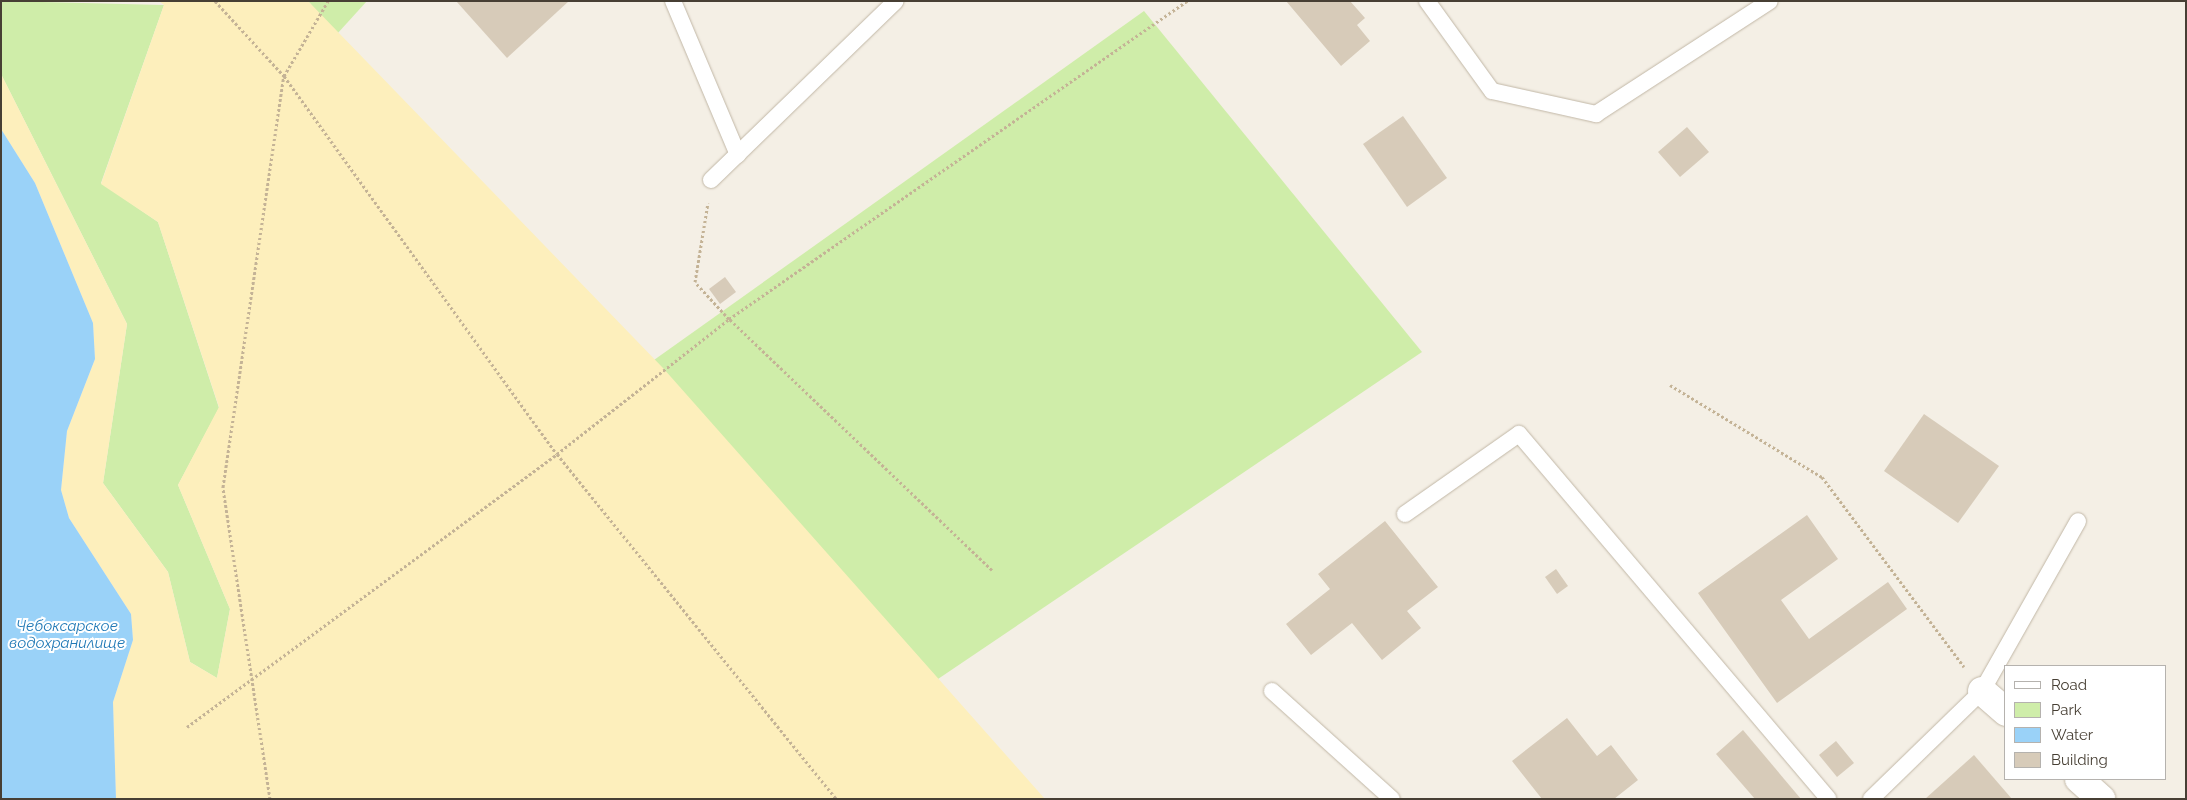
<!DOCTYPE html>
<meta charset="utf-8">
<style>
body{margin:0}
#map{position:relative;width:2187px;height:800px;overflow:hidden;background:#f4efe5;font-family:Raleway,sans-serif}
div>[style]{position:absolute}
.green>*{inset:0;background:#cfeda9}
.sand>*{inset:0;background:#fdefbc}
.water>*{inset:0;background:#9ad2f8}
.building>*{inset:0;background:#d7cbb9}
.path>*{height:3px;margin-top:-1.5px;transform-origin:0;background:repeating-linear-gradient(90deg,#c4b396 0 2.5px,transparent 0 5px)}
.roads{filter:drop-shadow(0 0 1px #c1b7a6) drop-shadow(0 0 1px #c1b7a6)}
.service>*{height:16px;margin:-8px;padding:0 8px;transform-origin:8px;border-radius:8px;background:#fff}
.minor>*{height:28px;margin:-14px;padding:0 14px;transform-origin:14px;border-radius:14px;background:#fff}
span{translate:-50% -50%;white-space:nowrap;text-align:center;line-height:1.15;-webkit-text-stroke:4px #fff;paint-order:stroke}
.water-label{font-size:15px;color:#2079b6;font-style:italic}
.frame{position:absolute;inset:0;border:2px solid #473f34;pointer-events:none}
.legend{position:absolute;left:2004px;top:665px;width:162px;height:115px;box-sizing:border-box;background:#fff;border:1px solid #b5b2ae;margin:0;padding:6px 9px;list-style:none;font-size:15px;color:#473f34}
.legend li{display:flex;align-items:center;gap:10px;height:25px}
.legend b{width:25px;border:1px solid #b5b2ae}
</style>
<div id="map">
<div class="green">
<i style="clip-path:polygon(1px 1px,164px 5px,101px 183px,158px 222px,219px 408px,178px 485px,230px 609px,217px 678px,190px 662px,168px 572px,103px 483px,127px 324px,1px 74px)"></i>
<i style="clip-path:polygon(308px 1px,367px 1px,337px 34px)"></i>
<i style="clip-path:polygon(1144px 11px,1422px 352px,938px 679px,654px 360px)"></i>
</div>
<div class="sand">
<i style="clip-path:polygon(159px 1px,308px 1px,663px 368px,1045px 799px,116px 799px,113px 702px,133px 640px,131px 614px,69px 518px,61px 490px,67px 431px,95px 359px,93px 323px,35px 183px,1px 129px,1px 74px,127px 324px,103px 483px,168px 572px,190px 662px,217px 678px,230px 609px,178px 485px,219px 407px,158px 222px,101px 184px,164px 5px)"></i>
</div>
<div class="water">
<i style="clip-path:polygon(1px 129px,35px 183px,93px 323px,95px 359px,67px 431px,61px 490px,69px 518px,131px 614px,133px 640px,113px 702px,116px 799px,1px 799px)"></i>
</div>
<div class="building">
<i style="clip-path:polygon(456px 1px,569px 1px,507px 58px)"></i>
<i style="clip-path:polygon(1286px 1px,1350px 1px,1365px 18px,1357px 25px,1370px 41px,1341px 66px)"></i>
<i style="clip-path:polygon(1403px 116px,1447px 178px,1407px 207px,1363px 144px)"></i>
<i style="clip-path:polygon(1687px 127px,1709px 152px,1680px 177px,1658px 152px)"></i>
<i style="clip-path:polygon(725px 277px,736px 292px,720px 304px,709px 289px)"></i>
<i style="clip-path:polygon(1924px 414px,1999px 466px,1958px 523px,1884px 471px)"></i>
<i style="clip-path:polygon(1807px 515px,1838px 559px,1781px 600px,1809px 639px,1888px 582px,1907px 609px,1777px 703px,1698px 593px)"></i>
<i style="clip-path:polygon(1385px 521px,1438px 587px,1407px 611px,1421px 628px,1382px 660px,1352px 623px,1311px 655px,1286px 624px,1330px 589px,1318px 574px)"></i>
<i style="clip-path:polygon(1556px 569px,1568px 586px,1557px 594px,1545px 577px)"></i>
<i style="clip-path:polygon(1567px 718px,1597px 756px,1611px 745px,1638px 780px,1614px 799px,1542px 799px,1512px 761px)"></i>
<i style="clip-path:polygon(1743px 730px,1801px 799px,1755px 799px,1716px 754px)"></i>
<i style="clip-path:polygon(1836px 741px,1854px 763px,1837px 777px,1819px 755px)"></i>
<i style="clip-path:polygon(1974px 755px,2012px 799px,1925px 799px)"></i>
</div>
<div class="path">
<i style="left:215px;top:1px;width:102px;rotate:47.4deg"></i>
<i style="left:284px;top:76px;width:466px;rotate:54.2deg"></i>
<i style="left:557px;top:454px;width:444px;rotate:51deg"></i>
<i style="left:1670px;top:385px;width:178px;rotate:31.2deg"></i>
<i style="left:1822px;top:477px;width:237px;rotate:53.2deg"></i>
<i style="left:992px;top:570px;width:364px;rotate:-136.3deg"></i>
<i style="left:729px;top:319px;width:558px;rotate:-34.77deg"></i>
<i style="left:187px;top:727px;width:460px;rotate:-36.4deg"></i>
<i style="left:557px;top:454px;width:219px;rotate:-38.1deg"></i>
<i style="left:729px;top:319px;width:50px;rotate:-132.6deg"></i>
<i style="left:695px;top:282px;width:80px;rotate:-80.7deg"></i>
<i style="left:270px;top:799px;width:316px;rotate:-98.6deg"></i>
<i style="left:223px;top:487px;width:416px;rotate:-81.6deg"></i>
<i style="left:284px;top:76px;width:87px;rotate:-59.6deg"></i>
</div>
<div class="roads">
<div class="service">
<i style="left:673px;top:1px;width:167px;rotate:67.1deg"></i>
<i style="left:1427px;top:1px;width:111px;rotate:54.2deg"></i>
<i style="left:1492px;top:91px;width:107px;rotate:12.5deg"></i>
<i style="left:1596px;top:114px;width:207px;rotate:-33deg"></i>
<i style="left:711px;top:180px;width:257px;rotate:-44.1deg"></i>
<i style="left:1405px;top:514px;width:139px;rotate:-35.1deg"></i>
<i style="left:1519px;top:434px;width:478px;rotate:49.7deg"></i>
<i style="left:1272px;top:691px;width:161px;rotate:42deg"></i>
<i style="left:1871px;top:799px;width:155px;rotate:-44.2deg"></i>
<i style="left:1982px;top:691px;width:195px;rotate:-60.5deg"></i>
</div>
<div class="minor">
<i style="left:1982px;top:691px;width:32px;rotate:41deg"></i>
<i style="left:2079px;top:779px;width:30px;rotate:42deg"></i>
</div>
</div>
<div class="water-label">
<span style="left:67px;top:635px">Чебоксарское<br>водохранилище</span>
</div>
<div class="frame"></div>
<ul class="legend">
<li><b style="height:6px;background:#fff"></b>Road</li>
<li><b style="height:14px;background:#cfeda9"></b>Park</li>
<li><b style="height:14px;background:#9ad2f8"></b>Water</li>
<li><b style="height:14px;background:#d7cbb9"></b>Building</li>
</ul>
</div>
